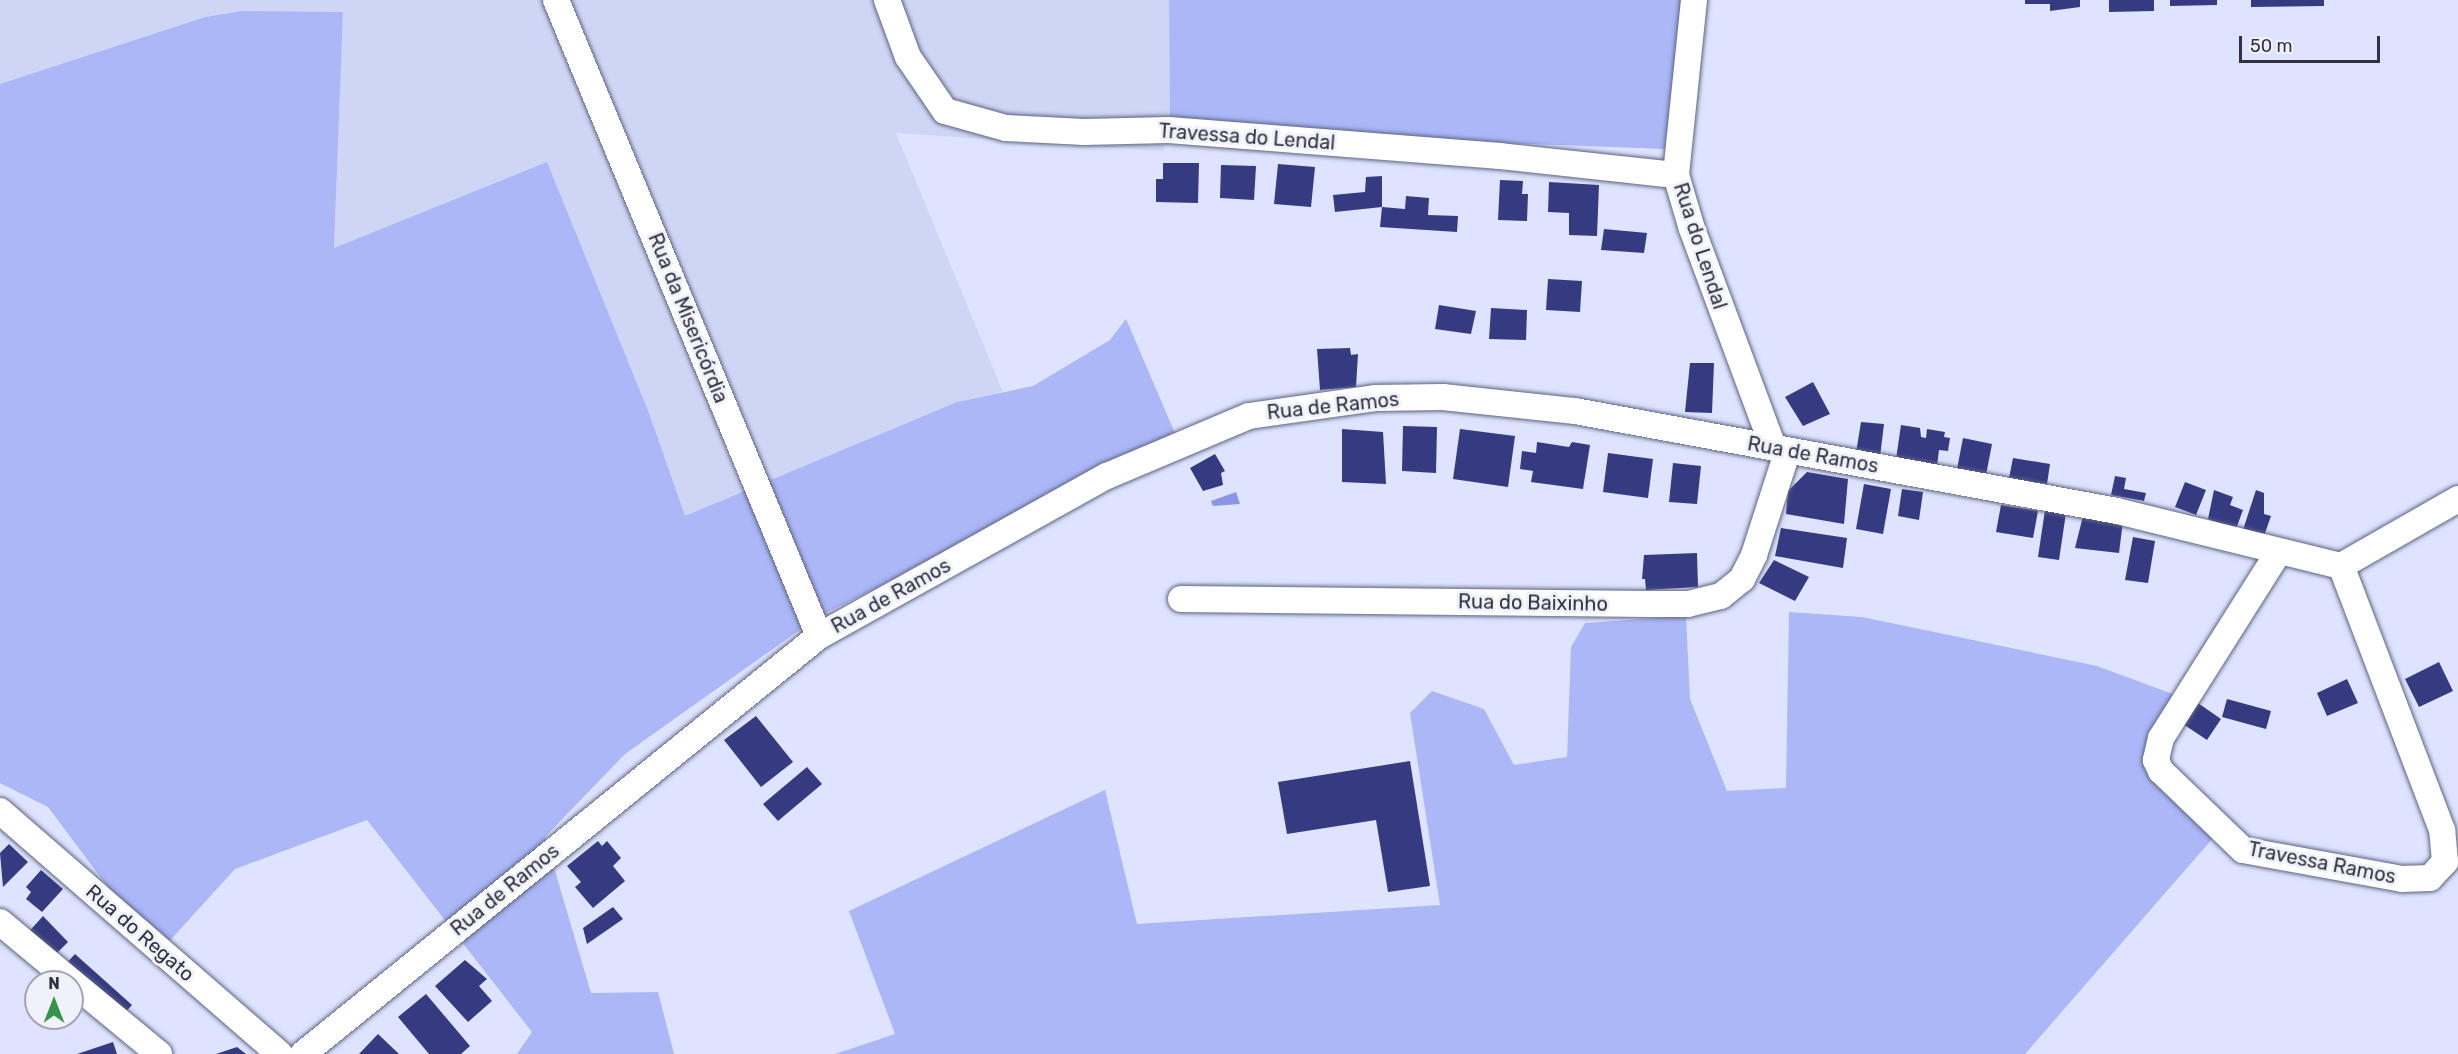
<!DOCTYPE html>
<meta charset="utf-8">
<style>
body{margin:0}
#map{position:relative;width:2458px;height:1054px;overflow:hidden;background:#dee4ff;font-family:Rubik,sans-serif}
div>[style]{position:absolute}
.built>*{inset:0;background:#cfd6f5}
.green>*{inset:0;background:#abb7f7}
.water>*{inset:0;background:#8a96e5}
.building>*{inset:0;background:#353a81}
.roads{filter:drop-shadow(0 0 2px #5e6480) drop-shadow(0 0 2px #5e6480)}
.minor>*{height:26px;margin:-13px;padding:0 13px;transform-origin:13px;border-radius:13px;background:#fff}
span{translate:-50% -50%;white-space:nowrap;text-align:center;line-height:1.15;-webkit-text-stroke:6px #f1f2f9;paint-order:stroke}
.street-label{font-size:20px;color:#30323f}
.north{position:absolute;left:24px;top:970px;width:60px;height:60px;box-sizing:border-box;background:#f1f2f9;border:2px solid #a4a5af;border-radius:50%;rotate:0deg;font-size:16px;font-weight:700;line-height:24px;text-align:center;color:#30323f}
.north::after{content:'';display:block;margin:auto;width:21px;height:27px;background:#359549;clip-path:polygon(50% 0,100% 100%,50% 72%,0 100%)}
.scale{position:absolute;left:2239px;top:36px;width:141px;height:27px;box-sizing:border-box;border:3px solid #30323f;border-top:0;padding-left:8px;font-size:18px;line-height:21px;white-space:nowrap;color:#30323f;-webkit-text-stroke:4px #f1f2f9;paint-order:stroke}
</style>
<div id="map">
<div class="built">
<i style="clip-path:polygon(0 0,1169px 0,1170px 131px,1163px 151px,896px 133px,1003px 392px,957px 402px,685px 517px,649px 413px,547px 163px,334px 248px,343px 12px,242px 11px,205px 17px,0 84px)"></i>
</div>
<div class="green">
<i style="clip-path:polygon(1169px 0,1681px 0,1665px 149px,1170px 131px)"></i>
<i style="clip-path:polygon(242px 11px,343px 12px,334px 248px,547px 162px,649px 413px,685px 516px,957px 402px,1033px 386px,1110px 340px,1126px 319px,1177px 438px,818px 617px,625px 754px,545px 837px,591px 993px,658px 992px,674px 1054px,517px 1054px,532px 1032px,367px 820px,235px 869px,155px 957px,131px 918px,48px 807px,0 783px,0 84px,205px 17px)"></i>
<i style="clip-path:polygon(1789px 612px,1862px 617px,2097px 666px,2178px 696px,2156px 763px,2220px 830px,2025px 1054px,835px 1054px,895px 1034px,849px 911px,1105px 790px,1137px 924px,1440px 905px,1410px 713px,1432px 691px,1484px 709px,1514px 765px,1567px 757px,1571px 647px,1585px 623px,1686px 616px,1690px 699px,1727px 791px,1786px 788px)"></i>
</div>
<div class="water">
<i style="clip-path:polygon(1236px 492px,1240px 504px,1213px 506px,1211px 501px)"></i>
</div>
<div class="building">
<i style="clip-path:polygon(2025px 0,2080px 0,2080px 7px,2050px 11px,2050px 4px,2025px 4px)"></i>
<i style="clip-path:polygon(2109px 0,2154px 0,2154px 11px,2109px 12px)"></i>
<i style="clip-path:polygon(2170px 0,2217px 0,2217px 5px,2170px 6px)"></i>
<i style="clip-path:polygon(2251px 0,2324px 0,2324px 6px,2251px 7px)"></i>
<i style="clip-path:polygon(1163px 163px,1199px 163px,1198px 203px,1156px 202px,1156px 179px,1163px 179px)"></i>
<i style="clip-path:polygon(1278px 164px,1315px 167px,1311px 207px,1274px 204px)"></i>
<i style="clip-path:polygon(1221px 165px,1256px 166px,1254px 200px,1220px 198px)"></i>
<i style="clip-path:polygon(1382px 176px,1382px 207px,1335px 212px,1333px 195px,1365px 192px,1366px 177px)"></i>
<i style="clip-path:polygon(1500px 180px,1523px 181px,1522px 194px,1528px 194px,1527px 221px,1498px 220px)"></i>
<i style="clip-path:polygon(1549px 182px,1599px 185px,1597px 236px,1569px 235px,1569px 213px,1548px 212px)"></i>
<i style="clip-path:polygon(1406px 196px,1429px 198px,1428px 215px,1458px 216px,1457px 232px,1380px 227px,1382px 207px,1405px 209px)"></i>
<i style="clip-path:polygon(1604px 229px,1647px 233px,1644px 253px,1601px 250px)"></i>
<i style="clip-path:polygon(1548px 279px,1582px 281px,1580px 312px,1546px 310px)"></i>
<i style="clip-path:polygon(1439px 305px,1476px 311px,1471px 334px,1435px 329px)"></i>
<i style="clip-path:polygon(1491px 308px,1527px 310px,1526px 340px,1489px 339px)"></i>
<i style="clip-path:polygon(1350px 348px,1351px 355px,1358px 354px,1356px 387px,1320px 390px,1317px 349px)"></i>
<i style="clip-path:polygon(1690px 363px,1714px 363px,1712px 413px,1685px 412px)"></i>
<i style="clip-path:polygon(1813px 382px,1830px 414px,1803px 426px,1785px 397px)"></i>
<i style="clip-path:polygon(1861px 422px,1884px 424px,1880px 457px,1856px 453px)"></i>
<i style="clip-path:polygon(1901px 425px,1920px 428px,1921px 437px,1926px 438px,1927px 429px,1945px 432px,1944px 437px,1950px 438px,1948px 451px,1939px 450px,1937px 466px,1896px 459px)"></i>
<i style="clip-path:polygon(1403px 426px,1437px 427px,1436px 473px,1402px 471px)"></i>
<i style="clip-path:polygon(1342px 429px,1383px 432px,1386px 484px,1342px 482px)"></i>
<i style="clip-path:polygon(1460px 429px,1515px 436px,1508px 487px,1453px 479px)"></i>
<i style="clip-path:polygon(1963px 438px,1992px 444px,1986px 475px,1957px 469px)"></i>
<i style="clip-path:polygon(1537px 442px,1569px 447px,1572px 442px,1590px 445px,1583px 489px,1531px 482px,1533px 471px,1520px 469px,1522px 451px,1536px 453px)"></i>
<i style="clip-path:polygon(1608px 453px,1653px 459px,1648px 498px,1603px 492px)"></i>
<i style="clip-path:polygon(1215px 454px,1225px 471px,1221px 473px,1223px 485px,1203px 491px,1190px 468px)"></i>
<i style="clip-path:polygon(2013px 458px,2050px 464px,2047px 484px,2009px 478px)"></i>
<i style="clip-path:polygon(1673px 463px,1701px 466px,1697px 504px,1669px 502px)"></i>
<i style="clip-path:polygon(1807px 472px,1848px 479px,1844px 524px,1786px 514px,1788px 491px)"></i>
<i style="clip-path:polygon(2115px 476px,2126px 478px,2124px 489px,2146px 493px,2144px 501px,2111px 495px)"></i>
<i style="clip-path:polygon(2185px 482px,2206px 490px,2196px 515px,2175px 507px)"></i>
<i style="clip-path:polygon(1864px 484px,1891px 489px,1883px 534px,1856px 529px)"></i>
<i style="clip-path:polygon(1902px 489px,1923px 492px,1919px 520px,1898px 516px)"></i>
<i style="clip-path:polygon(2214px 490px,2233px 497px,2230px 505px,2243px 510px,2236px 529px,2208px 519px)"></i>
<i style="clip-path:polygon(2256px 490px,2264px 493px,2264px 514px,2271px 516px,2263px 539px,2242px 533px)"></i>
<i style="clip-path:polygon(2001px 505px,2038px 511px,2033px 538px,1996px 532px)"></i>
<i style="clip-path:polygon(2045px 510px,2066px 513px,2059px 560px,2038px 557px)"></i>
<i style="clip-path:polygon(2083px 516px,2123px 521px,2119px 553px,2075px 548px)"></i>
<i style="clip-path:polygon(1781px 528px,1847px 538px,1843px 568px,1775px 556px)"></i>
<i style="clip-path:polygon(2133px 537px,2155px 541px,2148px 583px,2125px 580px)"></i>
<i style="clip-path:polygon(1697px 553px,1698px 587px,1646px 590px,1645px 579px,1642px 579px,1644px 555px)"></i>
<i style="clip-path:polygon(1774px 560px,1809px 577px,1795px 601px,1759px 583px)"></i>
<i style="clip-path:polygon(2439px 662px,2453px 691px,2419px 707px,2405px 679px)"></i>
<i style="clip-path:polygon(2347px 679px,2358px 703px,2327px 716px,2317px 693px)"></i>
<i style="clip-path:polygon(2227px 699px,2271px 711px,2266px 729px,2222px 717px)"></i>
<i style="clip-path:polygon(2195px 701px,2221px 719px,2207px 740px,2180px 722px)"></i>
<i style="clip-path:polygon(756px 716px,793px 762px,761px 787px,724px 740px)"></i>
<i style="clip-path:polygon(1410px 761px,1430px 886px,1388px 892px,1376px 820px,1287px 834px,1278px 782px)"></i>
<i style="clip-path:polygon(807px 767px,822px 784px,778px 821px,763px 804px)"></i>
<i style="clip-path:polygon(598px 841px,602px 846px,607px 841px,621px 858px,613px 866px,625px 881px,593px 908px,575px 887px,581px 882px,567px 866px)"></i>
<i style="clip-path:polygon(9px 844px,28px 862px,3px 887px,0 853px)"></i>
<i style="clip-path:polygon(41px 870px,63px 889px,42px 912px,26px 899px,31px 892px,26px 887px)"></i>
<i style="clip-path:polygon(613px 907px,623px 919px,587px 944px,583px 928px)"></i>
<i style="clip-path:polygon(43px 916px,68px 942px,51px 959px,24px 937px)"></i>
<i style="clip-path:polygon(75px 954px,132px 1005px,121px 1017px,63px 967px)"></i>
<i style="clip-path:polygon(465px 960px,487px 979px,479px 986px,492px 1001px,468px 1022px,435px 986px)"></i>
<i style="clip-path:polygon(426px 994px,470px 1046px,461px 1054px,429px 1054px,398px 1017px)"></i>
<i style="clip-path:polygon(36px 998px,36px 1018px,26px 1009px)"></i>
<i style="clip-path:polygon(37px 1018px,63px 1018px,47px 1026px)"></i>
<i style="clip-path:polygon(378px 1034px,399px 1054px,359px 1054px)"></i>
<i style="clip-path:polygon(113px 1042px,117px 1054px,77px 1054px)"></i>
<i style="clip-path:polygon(237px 1047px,246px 1054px,216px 1054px)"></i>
</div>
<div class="roads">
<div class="minor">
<i style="left:556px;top:0;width:688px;rotate:67.53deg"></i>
<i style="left:887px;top:0;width:61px;rotate:69.8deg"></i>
<i style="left:908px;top:57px;width:65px;rotate:55.6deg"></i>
<i style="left:945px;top:111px;width:63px;rotate:15.6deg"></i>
<i style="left:1006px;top:128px;width:78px;rotate:2.9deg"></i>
<i style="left:1084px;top:132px;width:85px;rotate:-1.3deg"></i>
<i style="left:1169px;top:130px;width:332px;rotate:4.5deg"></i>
<i style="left:1500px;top:156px;width:177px;rotate:6.2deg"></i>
<i style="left:1694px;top:0;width:176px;rotate:95.9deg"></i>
<i style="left:1676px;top:175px;width:56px;rotate:73.5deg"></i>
<i style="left:1692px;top:229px;width:233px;rotate:69.6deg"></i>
<i style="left:2278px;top:553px;width:219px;rotate:122.3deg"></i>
<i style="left:2161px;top:738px;width:23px;rotate:103deg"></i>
<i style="left:2156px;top:760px;width:12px;rotate:66deg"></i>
<i style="left:2161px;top:771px;width:114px;rotate:43.9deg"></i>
<i style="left:2243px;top:850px;width:162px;rotate:10.3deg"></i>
<i style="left:2402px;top:879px;width:28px;rotate:-2deg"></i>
<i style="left:2430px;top:878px;width:22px;rotate:-47deg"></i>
<i style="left:2445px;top:862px;width:32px;rotate:-95deg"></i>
<i style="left:2442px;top:830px;width:283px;rotate:-110.9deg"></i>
<i style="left:1181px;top:599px;width:468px;rotate:0.6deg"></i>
<i style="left:1649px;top:604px;width:39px"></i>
<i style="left:1688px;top:604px;width:34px;rotate:-14deg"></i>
<i style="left:1721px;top:596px;width:27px;rotate:-39deg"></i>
<i style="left:1742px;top:579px;width:27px;rotate:-63deg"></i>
<i style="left:1754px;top:555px;width:110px;rotate:-72.1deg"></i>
<i style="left:0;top:811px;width:371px;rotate:41deg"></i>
<i style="left:0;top:922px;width:94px;rotate:39.8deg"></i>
<i style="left:72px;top:982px;width:113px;rotate:39.6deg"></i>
<i style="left:303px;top:1054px;width:664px;rotate:-39.01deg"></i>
<i style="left:819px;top:636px;width:329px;rotate:-29.1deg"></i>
<i style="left:1107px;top:476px;width:154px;rotate:-22.9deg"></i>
<i style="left:1249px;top:416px;width:127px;rotate:-8.1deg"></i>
<i style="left:1375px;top:398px;width:68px;rotate:-0.8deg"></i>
<i style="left:1443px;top:397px;width:133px;rotate:6.1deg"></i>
<i style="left:1575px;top:411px;width:551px;rotate:10.45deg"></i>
<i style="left:2117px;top:511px;width:231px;rotate:13.8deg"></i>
<i style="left:2341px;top:566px;width:135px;rotate:-29.8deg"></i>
</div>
</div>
<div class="street-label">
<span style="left:1247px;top:137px;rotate:4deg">Travessa do Lendal</span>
<span style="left:1700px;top:246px;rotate:72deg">Rua do Lendal</span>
<span style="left:688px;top:318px;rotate:68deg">Rua da Misericórdia</span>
<span style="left:1333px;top:406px;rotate:-6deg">Rua de Ramos</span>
<span style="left:1813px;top:455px;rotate:10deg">Rua de Ramos</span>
<span style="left:891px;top:596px;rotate:-29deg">Rua de Ramos</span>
<span style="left:1533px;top:603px;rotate:1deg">Rua do Baixinho</span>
<span style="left:2322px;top:863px;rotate:11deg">Travessa Ramos</span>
<span style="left:505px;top:890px;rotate:-39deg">Rua de Ramos</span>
<span style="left:140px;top:933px;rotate:41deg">Rua do Regato</span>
</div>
<div class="north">N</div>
<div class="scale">50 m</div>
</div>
